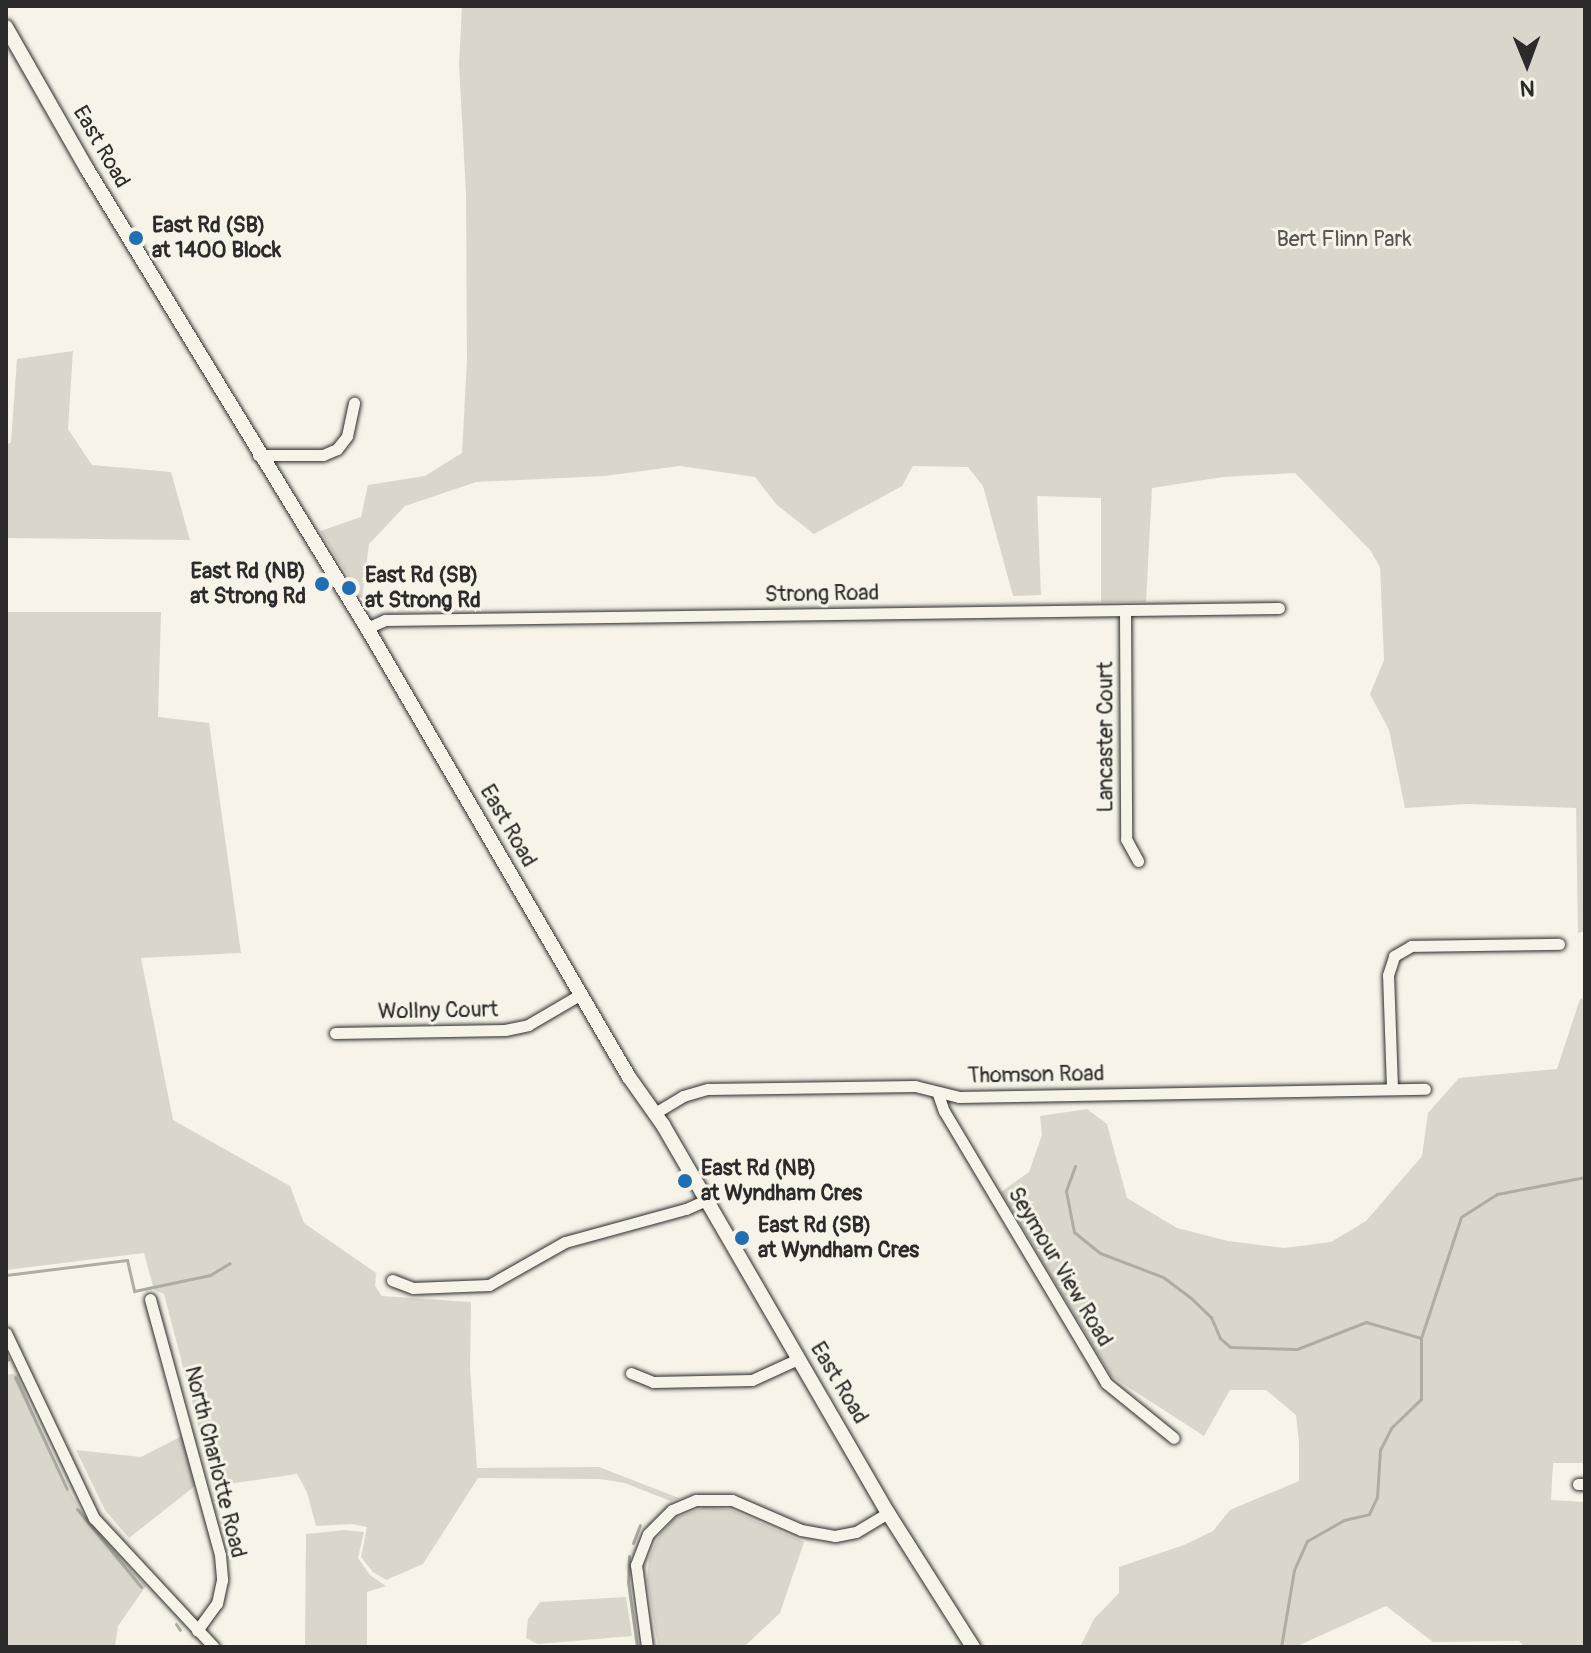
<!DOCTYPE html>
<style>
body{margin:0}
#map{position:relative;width:1591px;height:1653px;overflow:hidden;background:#f7f3e8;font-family:Pangolin,sans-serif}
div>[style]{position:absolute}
.green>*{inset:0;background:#dad6cc}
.stream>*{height:3px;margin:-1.5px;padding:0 1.5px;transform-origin:1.5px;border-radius:1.5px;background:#afaca4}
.roads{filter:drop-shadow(0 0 2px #2b2b2b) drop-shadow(0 0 2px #2b2b2b)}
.minor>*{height:11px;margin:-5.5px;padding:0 5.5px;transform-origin:5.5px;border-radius:5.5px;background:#f7f3e8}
.major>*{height:14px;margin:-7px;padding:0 7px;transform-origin:7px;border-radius:7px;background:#f7f3e8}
.dots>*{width:22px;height:22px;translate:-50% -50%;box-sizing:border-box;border:4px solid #f7f3e8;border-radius:50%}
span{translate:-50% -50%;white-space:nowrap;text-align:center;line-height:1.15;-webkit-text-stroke:6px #f7f3e8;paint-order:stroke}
.street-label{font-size:22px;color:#2b2b2b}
.poi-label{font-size:22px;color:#2b2b2b;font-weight:700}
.left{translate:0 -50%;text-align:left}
.right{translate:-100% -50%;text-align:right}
.park-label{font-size:22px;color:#575653}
.frame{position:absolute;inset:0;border:8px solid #2b2b2b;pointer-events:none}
.north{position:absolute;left:1487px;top:24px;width:80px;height:80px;-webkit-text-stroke:6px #f7f3e8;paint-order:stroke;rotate:179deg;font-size:22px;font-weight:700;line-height:32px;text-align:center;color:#2b2b2b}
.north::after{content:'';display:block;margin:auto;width:28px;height:36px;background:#2b2b2b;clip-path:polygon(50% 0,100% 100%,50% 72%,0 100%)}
</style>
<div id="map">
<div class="green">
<i style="clip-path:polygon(462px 6px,1585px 6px,1585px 931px,1578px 933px,1576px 808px,1467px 804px,1405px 808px,1389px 730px,1370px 694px,1384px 660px,1380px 567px,1370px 550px,1295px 473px,1223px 477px,1152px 488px,1146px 602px,1101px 602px,1101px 498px,1037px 496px,1041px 595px,1013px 596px,983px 486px,968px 467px,913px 466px,902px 486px,814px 534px,777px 505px,755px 477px,680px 466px,605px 476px,476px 482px,405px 506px,369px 544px,362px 598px,320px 531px,361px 517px,368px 485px,425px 476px,462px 453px,467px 360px,466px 193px,459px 65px)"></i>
<i style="clip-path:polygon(73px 351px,68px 429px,92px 465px,171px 472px,190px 540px,6px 538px,6px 445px,11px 442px,17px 359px)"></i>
<i style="clip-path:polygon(6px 612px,161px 612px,158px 717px,209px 723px,241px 953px,141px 958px,173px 1120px,290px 1186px,304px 1223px,376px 1273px,375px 1286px,382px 1296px,471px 1302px,470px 1369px,477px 1468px,599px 1467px,679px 1498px,670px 1501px,625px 1483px,600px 1479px,478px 1478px,423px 1564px,386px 1580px,373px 1572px,361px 1557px,367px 1527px,352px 1524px,316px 1526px,307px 1492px,297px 1474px,214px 1486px,164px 1294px,154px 1290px,144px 1253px,6px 1270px)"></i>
<i style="clip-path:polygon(1585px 998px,1585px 1463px,1553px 1463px,1551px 1500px,1585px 1502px,1585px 1647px,1525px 1647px,1519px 1641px,1433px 1642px,1386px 1606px,1295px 1647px,1080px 1647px,1094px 1619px,1119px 1593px,1119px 1567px,1184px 1545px,1213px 1531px,1230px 1510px,1299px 1481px,1299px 1443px,1296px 1415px,1266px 1390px,1230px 1390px,1204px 1436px,1111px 1376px,1001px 1192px,1029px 1172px,1042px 1135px,1040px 1116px,1087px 1109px,1107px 1124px,1127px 1198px,1177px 1228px,1228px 1241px,1284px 1248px,1331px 1242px,1366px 1221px,1422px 1156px,1428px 1113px,1459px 1078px,1557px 1069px,1580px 999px)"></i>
<i style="clip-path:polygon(12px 1374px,18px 1375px,50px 1455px,79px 1508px,146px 1586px,118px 1626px,115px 1647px,6px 1647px,6px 1375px)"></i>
<i style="clip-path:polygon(182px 1436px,195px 1486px,129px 1538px,105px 1510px,76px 1450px,141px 1457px)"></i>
<i style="clip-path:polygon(704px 1507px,729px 1509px,804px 1542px,780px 1613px,746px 1645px,658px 1647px,647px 1580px,649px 1558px,657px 1539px,674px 1519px)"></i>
<i style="clip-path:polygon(345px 1530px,364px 1532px,358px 1558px,370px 1575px,386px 1586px,367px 1592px,367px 1647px,305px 1647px,306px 1534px)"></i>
<i style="clip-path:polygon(626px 1597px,632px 1636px,538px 1644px,526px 1638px,528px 1619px,540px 1602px)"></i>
</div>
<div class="stream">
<i style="left:1075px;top:1166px;width:27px;rotate:110deg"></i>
<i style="left:1066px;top:1191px;width:42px;rotate:79deg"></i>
<i style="left:1074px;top:1232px;width:33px;rotate:39deg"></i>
<i style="left:1100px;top:1253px;width:67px;rotate:20.9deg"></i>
<i style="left:1163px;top:1277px;width:35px;rotate:37deg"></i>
<i style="left:1191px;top:1298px;width:28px;rotate:44deg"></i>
<i style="left:1211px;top:1317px;width:23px;rotate:67deg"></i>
<i style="left:1220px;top:1338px;width:13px;rotate:42deg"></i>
<i style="left:1230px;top:1347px;width:67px;rotate:1.7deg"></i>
<i style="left:1297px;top:1349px;width:74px;rotate:-21.4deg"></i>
<i style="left:1366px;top:1322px;width:57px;rotate:16.2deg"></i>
<i style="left:6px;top:1275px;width:122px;rotate:-7.1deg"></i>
<i style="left:127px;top:1260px;width:32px;rotate:77deg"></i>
<i style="left:134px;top:1291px;width:78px;rotate:-11.9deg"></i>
<i style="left:210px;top:1275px;width:23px;rotate:-31deg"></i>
<i style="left:6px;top:1356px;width:4px;rotate:63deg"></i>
<i style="left:15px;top:1377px;width:123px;rotate:65.1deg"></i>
<i style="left:77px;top:1509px;width:101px;rotate:50.6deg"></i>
<i style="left:633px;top:1543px;width:19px;rotate:-69deg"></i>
<i style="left:629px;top:1556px;width:26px;rotate:92deg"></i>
<i style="left:628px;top:1582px;width:66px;rotate:82.1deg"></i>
<i style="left:176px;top:1624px;width:7px;rotate:56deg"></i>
<i style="left:1281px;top:1647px;width:78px;rotate:-80.4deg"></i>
<i style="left:1294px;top:1570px;width:32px;rotate:-66deg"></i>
<i style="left:1307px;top:1541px;width:43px;rotate:-29.6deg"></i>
<i style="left:1344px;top:1520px;width:26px;rotate:-13deg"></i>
<i style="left:1369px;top:1514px;width:19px;rotate:-65deg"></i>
<i style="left:1377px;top:1497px;width:47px;rotate:-86.3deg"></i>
<i style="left:1380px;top:1450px;width:25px;rotate:-63deg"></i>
<i style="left:1391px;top:1428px;width:42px;rotate:-44deg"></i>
<i style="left:1421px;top:1399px;width:61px;rotate:-90deg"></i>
<i style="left:1421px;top:1338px;width:127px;rotate:-71.7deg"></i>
<i style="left:1461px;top:1217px;width:43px;rotate:-32.6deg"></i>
<i style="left:1497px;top:1194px;width:90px;rotate:-10.9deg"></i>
</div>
<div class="roads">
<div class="minor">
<i style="left:258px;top:455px;width:65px"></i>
<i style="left:323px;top:455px;width:15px;rotate:-23deg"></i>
<i style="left:337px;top:449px;width:16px;rotate:-52deg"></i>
<i style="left:347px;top:436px;width:34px;rotate:-78deg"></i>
<i style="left:1125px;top:610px;width:229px;rotate:89.7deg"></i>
<i style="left:1126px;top:839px;width:25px;rotate:61deg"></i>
<i style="left:367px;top:628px;width:20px;rotate:-24deg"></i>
<i style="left:385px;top:620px;width:894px;rotate:-0.77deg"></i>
<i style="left:335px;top:1033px;width:170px;rotate:-1deg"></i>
<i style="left:505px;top:1030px;width:24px;rotate:-12deg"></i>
<i style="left:528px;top:1025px;width:61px;rotate:-30.3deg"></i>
<i style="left:1392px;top:1088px;width:113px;rotate:-92deg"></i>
<i style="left:1388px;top:975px;width:20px;rotate:-72deg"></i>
<i style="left:1394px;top:956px;width:20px;rotate:-30deg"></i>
<i style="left:1411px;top:946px;width:148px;rotate:-0.8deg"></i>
<i style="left:938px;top:1094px;width:18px;rotate:71deg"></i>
<i style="left:944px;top:1111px;width:317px;rotate:59.2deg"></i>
<i style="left:1106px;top:1383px;width:87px;rotate:39deg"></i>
<i style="left:655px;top:1113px;width:33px;rotate:-31deg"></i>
<i style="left:683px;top:1096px;width:26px;rotate:-16deg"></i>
<i style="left:708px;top:1089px;width:207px;rotate:-0.8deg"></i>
<i style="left:915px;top:1086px;width:45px;rotate:14deg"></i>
<i style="left:959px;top:1097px;width:466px;rotate:-1deg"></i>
<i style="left:392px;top:1280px;width:22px;rotate:21deg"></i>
<i style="left:413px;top:1288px;width:76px;rotate:-2.3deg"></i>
<i style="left:489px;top:1285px;width:87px;rotate:-29.5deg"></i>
<i style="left:565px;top:1242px;width:125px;rotate:-15.3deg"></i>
<i style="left:686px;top:1209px;width:22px;rotate:-24deg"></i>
<i style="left:150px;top:1299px;width:265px;rotate:74.7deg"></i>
<i style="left:220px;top:1555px;width:25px;rotate:85deg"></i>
<i style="left:222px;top:1580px;width:24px;rotate:102deg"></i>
<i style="left:217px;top:1603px;width:34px;rotate:126deg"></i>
<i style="left:6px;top:1333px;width:205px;rotate:64.6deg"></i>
<i style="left:94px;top:1518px;width:176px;rotate:47.1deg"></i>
<i style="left:631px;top:1373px;width:24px;rotate:22deg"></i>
<i style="left:653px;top:1382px;width:99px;rotate:-1.2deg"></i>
<i style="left:752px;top:1380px;width:51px;rotate:-24.5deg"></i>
<i style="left:1578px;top:1484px;width:7px"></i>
<i style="left:647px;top:1647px;width:83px;rotate:-97.6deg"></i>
<i style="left:636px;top:1565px;width:33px;rotate:-69deg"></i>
<i style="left:648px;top:1534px;width:34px;rotate:-45deg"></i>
<i style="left:672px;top:1510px;width:26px;rotate:-23deg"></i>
<i style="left:696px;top:1500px;width:36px"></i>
<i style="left:732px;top:1500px;width:75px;rotate:23.5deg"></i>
<i style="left:801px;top:1530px;width:35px;rotate:10deg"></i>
<i style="left:835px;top:1536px;width:21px;rotate:-11deg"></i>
<i style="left:856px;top:1532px;width:37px;rotate:-31deg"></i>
</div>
<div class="major">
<i style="left:6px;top:27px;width:163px;rotate:60.3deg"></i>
<i style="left:87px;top:169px;width:538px;rotate:58.62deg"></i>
<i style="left:367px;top:628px;width:520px;rotate:59.74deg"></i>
<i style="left:629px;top:1077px;width:59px;rotate:54.7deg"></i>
<i style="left:663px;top:1125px;width:449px;rotate:59.9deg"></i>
<i style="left:888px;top:1513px;width:159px;rotate:57.6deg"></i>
</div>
</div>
<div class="dots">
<i style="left:136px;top:238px;background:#1f6fb2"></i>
<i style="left:322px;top:584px;background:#1f6fb2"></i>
<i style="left:349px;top:588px;background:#1f6fb2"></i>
<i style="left:685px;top:1181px;background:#1f6fb2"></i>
<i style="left:742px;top:1238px;background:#1f6fb2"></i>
</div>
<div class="street-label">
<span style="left:101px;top:147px;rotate:60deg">East Road</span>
<span style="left:822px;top:594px;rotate:-1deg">Strong Road</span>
<span style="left:1106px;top:737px;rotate:-90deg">Lancaster Court</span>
<span style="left:508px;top:826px;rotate:60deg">East Road</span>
<span style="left:438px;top:1011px;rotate:-1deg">Wollny Court</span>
<span style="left:1036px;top:1075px;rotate:-1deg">Thomson Road</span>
<span style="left:1060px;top:1267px;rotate:59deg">Seymour View Road</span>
<span style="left:839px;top:1383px;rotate:59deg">East Road</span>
<span style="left:215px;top:1462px;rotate:76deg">North Charlotte Road</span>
</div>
<div class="poi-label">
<span class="left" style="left:152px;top:238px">East Rd (SB)<br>at 1400 Block</span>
<span class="right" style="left:306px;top:584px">East Rd (NB)<br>at Strong Rd</span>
<span class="left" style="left:365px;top:588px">East Rd (SB)<br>at Strong Rd</span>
<span class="left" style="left:701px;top:1181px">East Rd (NB)<br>at Wyndham Cres</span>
<span class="left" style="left:758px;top:1238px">East Rd (SB)<br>at Wyndham Cres</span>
</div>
<div class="park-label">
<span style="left:1344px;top:240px">Bert Flinn Park</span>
</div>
<div class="frame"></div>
<div class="north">N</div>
</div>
